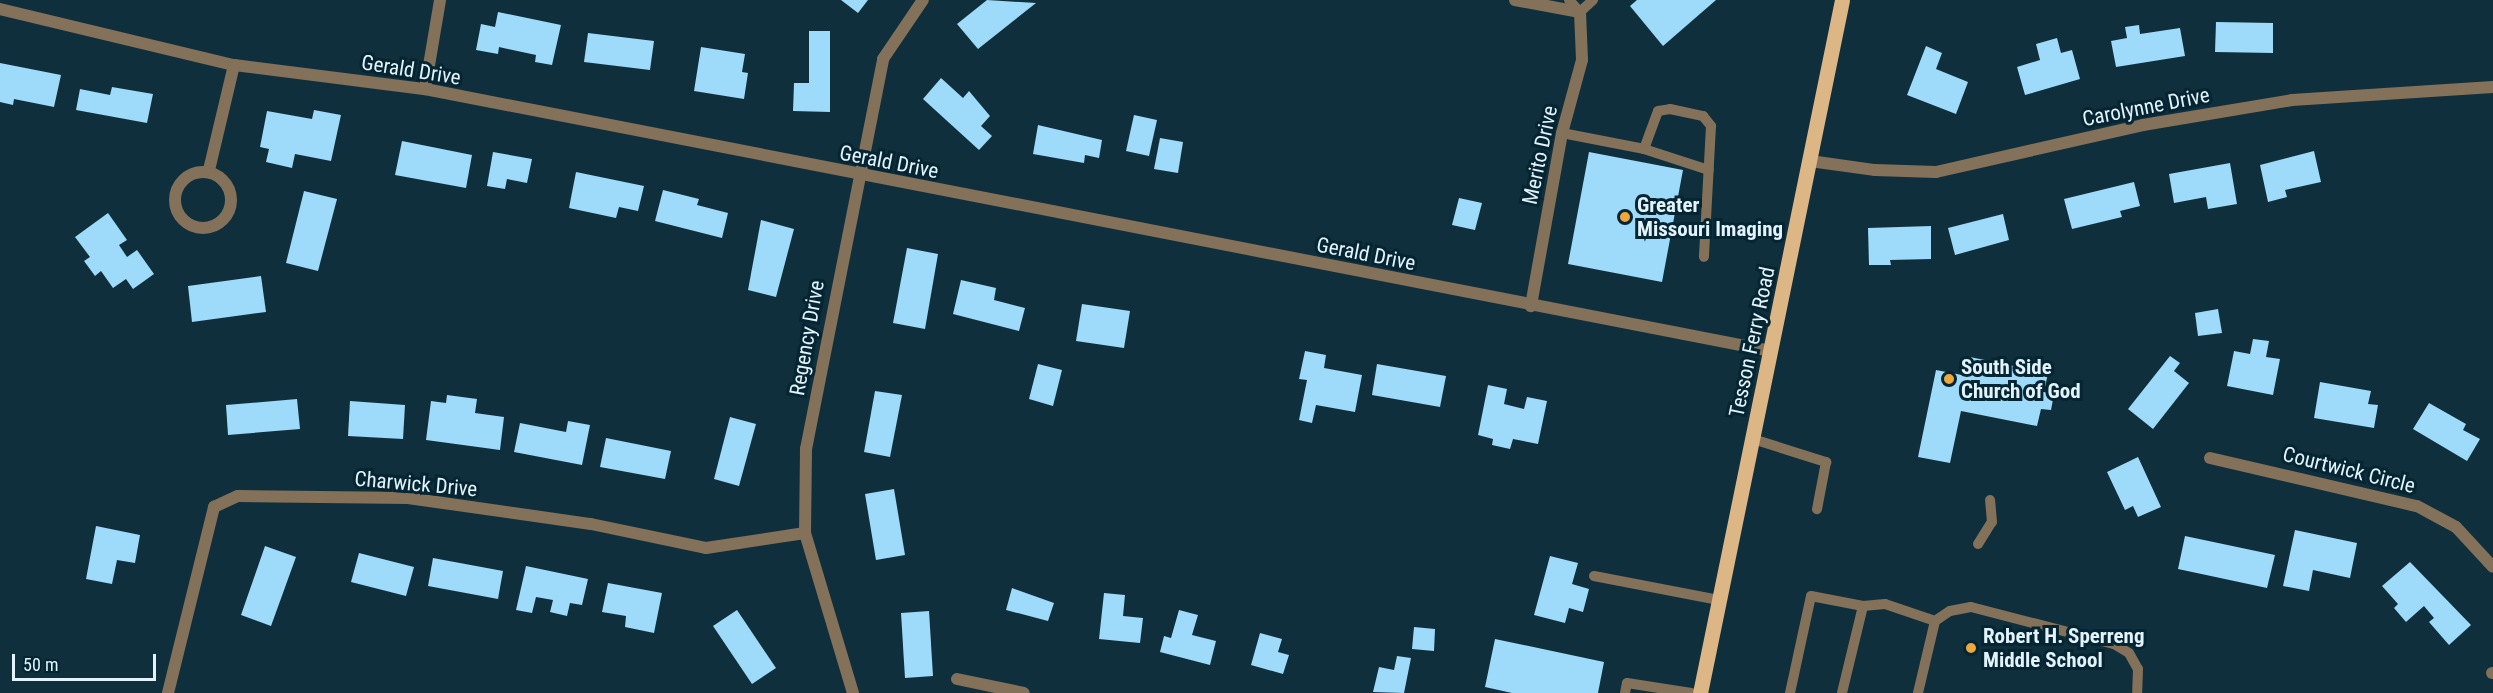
<!DOCTYPE html>
<style>
body{margin:0}
#map{position:relative;width:2493px;height:693px;overflow:hidden;background:#102f3c;font-family:"Roboto Condensed",sans-serif}
div>[style]{position:absolute}
.building>*{inset:0;background:#9edaf9}
.lane>*{height:10px;margin:-5px;padding:0 5px;transform-origin:5px;border-radius:5px;background:#837159}
.street>*{height:12px;margin:-6px;padding:0 6px;transform-origin:6px;border-radius:6px;background:#837159}
.street>.ring{margin:-6px;padding:0;box-sizing:content-box;background:none;border:12px solid #837159;border-radius:50%}
.primary>*{height:15px;margin:-7.5px;padding:0 7.5px;transform-origin:7.5px;border-radius:7.5px;background:#dcb684}
.dots>*{width:16px;height:16px;translate:-50% -50%;box-sizing:border-box;border:3px solid #052532;border-radius:50%}
span{translate:-50% -50%;white-space:nowrap;text-align:center;line-height:1.15;-webkit-text-stroke:6px #052532;paint-order:stroke}
.street-label{font-size:21px;color:#e2f3fc}
.poi-label{font-size:21px;color:#e2f3fc;font-weight:700}
.left{translate:0 -50%;text-align:left}
.scale{position:absolute;left:12px;top:654px;width:144px;height:27px;box-sizing:border-box;border:3px solid #e2f3fc;border-top:0;padding-left:8px;font-size:18px;line-height:21px;white-space:nowrap;color:#e2f3fc;-webkit-text-stroke:4px #052532;paint-order:stroke}
</style>
<div id="map">
<div class="building">
<i style="clip-path:polygon(841px 0,868px 0,858px 13px)"></i>
<i style="clip-path:polygon(987px 0,1036px 3px,978px 49px,957px 24px)"></i>
<i style="clip-path:polygon(1637px 0,1716px 0,1663px 46px,1630px 6px)"></i>
<i style="clip-path:polygon(498px 12px,561px 25px,552px 65px,535px 62px,536px 55px,499px 47px,498px 54px,476px 50px,481px 24px,495px 27px)"></i>
<i style="clip-path:polygon(2216px 22px,2273px 23px,2273px 53px,2215px 52px)"></i>
<i style="clip-path:polygon(2139px 25px,2140px 34px,2180px 28px,2185px 56px,2116px 67px,2111px 41px,2127px 38px,2125px 27px)"></i>
<i style="clip-path:polygon(809px 31px,830px 31px,830px 112px,793px 111px,794px 83px,809px 83px)"></i>
<i style="clip-path:polygon(588px 33px,654px 41px,650px 70px,584px 62px)"></i>
<i style="clip-path:polygon(2057px 38px,2061px 53px,2072px 50px,2080px 79px,2025px 95px,2017px 67px,2040px 60px,2036px 44px)"></i>
<i style="clip-path:polygon(1926px 46px,1942px 53px,1936px 69px,1968px 82px,1956px 114px,1907px 95px)"></i>
<i style="clip-path:polygon(701px 47px,745px 54px,742px 72px,748px 73px,744px 99px,694px 91px)"></i>
<i style="clip-path:polygon(0 63px,61px 75px,54px 107px,14px 99px,13px 105px,0 102px)"></i>
<i style="clip-path:polygon(941px 78px,963px 98px,969px 91px,990px 116px,981px 126px,992px 136px,979px 150px,923px 99px)"></i>
<i style="clip-path:polygon(112px 87px,153px 94px,147px 123px,76px 110px,80px 89px,110px 95px)"></i>
<i style="clip-path:polygon(314px 110px,341px 115px,331px 161px,295px 154px,292px 168px,266px 162px,269px 149px,260px 147px,267px 111px,312px 119px)"></i>
<i style="clip-path:polygon(1134px 115px,1157px 120px,1149px 156px,1126px 151px)"></i>
<i style="clip-path:polygon(1038px 125px,1102px 140px,1099px 158px,1085px 155px,1084px 163px,1033px 154px)"></i>
<i style="clip-path:polygon(1160px 138px,1183px 142px,1178px 173px,1154px 169px)"></i>
<i style="clip-path:polygon(402px 141px,472px 155px,466px 188px,395px 175px)"></i>
<i style="clip-path:polygon(2314px 151px,2321px 182px,2285px 190px,2287px 197px,2268px 202px,2260px 165px)"></i>
<i style="clip-path:polygon(493px 152px,532px 159px,527px 183px,507px 179px,505px 189px,487px 186px)"></i>
<i style="clip-path:polygon(1589px 152px,1683px 170px,1662px 282px,1568px 264px)"></i>
<i style="clip-path:polygon(2230px 163px,2237px 204px,2208px 209px,2206px 197px,2174px 203px,2169px 174px)"></i>
<i style="clip-path:polygon(576px 172px,644px 186px,638px 211px,619px 207px,616px 218px,569px 208px)"></i>
<i style="clip-path:polygon(2134px 182px,2140px 206px,2120px 211px,2122px 217px,2072px 229px,2064px 199px)"></i>
<i style="clip-path:polygon(663px 190px,699px 199px,697px 205px,728px 213px,722px 238px,655px 221px)"></i>
<i style="clip-path:polygon(304px 191px,337px 199px,318px 271px,286px 263px)"></i>
<i style="clip-path:polygon(1459px 198px,1482px 203px,1475px 230px,1452px 225px)"></i>
<i style="clip-path:polygon(108px 213px,127px 240px,119px 245px,127px 257px,137px 250px,154px 274px,133px 289px,126px 279px,113px 288px,101px 271px,95px 276px,84px 261px,90px 257px,75px 237px)"></i>
<i style="clip-path:polygon(2003px 214px,2009px 240px,1955px 255px,1948px 228px)"></i>
<i style="clip-path:polygon(761px 220px,794px 229px,776px 297px,748px 290px)"></i>
<i style="clip-path:polygon(1931px 226px,1931px 259px,1890px 260px,1891px 265px,1869px 265px,1868px 228px)"></i>
<i style="clip-path:polygon(907px 248px,938px 254px,925px 329px,893px 323px)"></i>
<i style="clip-path:polygon(261px 276px,266px 312px,192px 322px,188px 286px)"></i>
<i style="clip-path:polygon(961px 280px,996px 288px,994px 300px,1025px 308px,1019px 331px,953px 314px)"></i>
<i style="clip-path:polygon(1082px 304px,1130px 311px,1124px 348px,1076px 341px)"></i>
<i style="clip-path:polygon(2218px 309px,2222px 333px,2198px 336px,2195px 313px)"></i>
<i style="clip-path:polygon(2253px 339px,2269px 341px,2266px 357px,2280px 359px,2273px 395px,2227px 386px,2234px 351px,2250px 354px)"></i>
<i style="clip-path:polygon(1305px 351px,1326px 355px,1324px 368px,1362px 375px,1355px 412px,1316px 405px,1312px 423px,1299px 420px,1307px 380px,1299px 379px)"></i>
<i style="clip-path:polygon(2170px 356px,2180px 363px,2174px 371px,2189px 383px,2153px 429px,2128px 409px)"></i>
<i style="clip-path:polygon(1970px 357px,2048px 373px,2044px 392px,2054px 394px,2051px 410px,2041px 409px,2037px 426px,1961px 411px,1950px 463px,1918px 457px,1936px 370px,1967px 376px)"></i>
<i style="clip-path:polygon(1038px 364px,1062px 370px,1053px 406px,1029px 399px)"></i>
<i style="clip-path:polygon(1377px 364px,1446px 376px,1440px 407px,1372px 395px)"></i>
<i style="clip-path:polygon(2320px 382px,2371px 391px,2368px 404px,2378px 405px,2374px 428px,2314px 418px)"></i>
<i style="clip-path:polygon(1488px 385px,1507px 389px,1504px 404px,1524px 409px,1527px 397px,1547px 401px,1538px 444px,1513px 439px,1510px 449px,1492px 445px,1493px 439px,1478px 435px)"></i>
<i style="clip-path:polygon(875px 391px,902px 395px,890px 457px,864px 452px)"></i>
<i style="clip-path:polygon(447px 395px,477px 399px,475px 413px,504px 417px,500px 450px,426px 440px,431px 401px,446px 403px)"></i>
<i style="clip-path:polygon(297px 399px,300px 429px,228px 435px,226px 405px)"></i>
<i style="clip-path:polygon(350px 401px,405px 405px,403px 439px,348px 436px)"></i>
<i style="clip-path:polygon(2429px 403px,2466px 424px,2463px 430px,2480px 439px,2467px 461px,2413px 429px)"></i>
<i style="clip-path:polygon(730px 417px,756px 424px,739px 486px,714px 479px)"></i>
<i style="clip-path:polygon(568px 421px,590px 425px,582px 465px,514px 452px,520px 423px,566px 432px)"></i>
<i style="clip-path:polygon(606px 438px,671px 451px,665px 479px,600px 467px)"></i>
<i style="clip-path:polygon(2138px 457px,2161px 507px,2138px 517px,2133px 506px,2125px 510px,2107px 472px)"></i>
<i style="clip-path:polygon(894px 489px,905px 555px,876px 560px,865px 494px)"></i>
<i style="clip-path:polygon(96px 526px,140px 535px,135px 563px,117px 560px,112px 584px,86px 579px)"></i>
<i style="clip-path:polygon(2295px 530px,2357px 543px,2350px 578px,2313px 570px,2309px 591px,2283px 586px)"></i>
<i style="clip-path:polygon(2185px 536px,2275px 555px,2267px 588px,2178px 569px)"></i>
<i style="clip-path:polygon(265px 546px,296px 557px,271px 626px,241px 615px)"></i>
<i style="clip-path:polygon(359px 553px,414px 567px,406px 596px,351px 582px)"></i>
<i style="clip-path:polygon(1550px 556px,1578px 563px,1572px 584px,1589px 589px,1583px 612px,1569px 608px,1565px 623px,1534px 615px)"></i>
<i style="clip-path:polygon(433px 558px,503px 571px,498px 599px,428px 586px)"></i>
<i style="clip-path:polygon(2410px 562px,2471px 625px,2449px 645px,2429px 622px,2434px 618px,2424px 606px,2406px 622px,2394px 608px,2398px 604px,2382px 586px)"></i>
<i style="clip-path:polygon(526px 566px,588px 579px,582px 605px,570px 603px,567px 616px,550px 612px,553px 600px,536px 597px,532px 613px,516px 610px)"></i>
<i style="clip-path:polygon(608px 583px,662px 593px,654px 633px,625px 627px,626px 616px,602px 612px)"></i>
<i style="clip-path:polygon(1012px 588px,1054px 603px,1048px 621px,1006px 610px)"></i>
<i style="clip-path:polygon(1104px 593px,1125px 595px,1123px 616px,1143px 618px,1140px 643px,1099px 639px)"></i>
<i style="clip-path:polygon(737px 610px,776px 668px,752px 684px,713px 626px)"></i>
<i style="clip-path:polygon(1179px 610px,1198px 615px,1192px 635px,1216px 641px,1210px 665px,1160px 652px,1164px 636px,1171px 638px)"></i>
<i style="clip-path:polygon(929px 611px,933px 676px,905px 678px,901px 613px)"></i>
<i style="clip-path:polygon(1414px 627px,1435px 629px,1434px 651px,1412px 649px)"></i>
<i style="clip-path:polygon(1260px 633px,1282px 639px,1278px 652px,1289px 655px,1283px 674px,1251px 665px)"></i>
<i style="clip-path:polygon(1495px 639px,1604px 662px,1598px 693px,1512px 693px,1485px 687px)"></i>
<i style="clip-path:polygon(1397px 656px,1411px 658px,1404px 693px,1373px 692px,1379px 667px,1394px 670px)"></i>
</div>
<div class="lane">
<i style="left:1569px;top:0;width:16px;rotate:47deg"></i>
<i style="left:1580px;top:12px;width:18px;rotate:-43deg"></i>
<i style="left:1562px;top:133px;width:84px;rotate:11deg"></i>
<i style="left:1644px;top:149px;width:40px;rotate:-69.8deg"></i>
<i style="left:1658px;top:111px;width:12px;rotate:-9deg"></i>
<i style="left:1670px;top:109px;width:34px;rotate:12deg"></i>
<i style="left:1703px;top:116px;width:13px;rotate:51deg"></i>
<i style="left:1711px;top:126px;width:131px;rotate:93.1deg"></i>
<i style="left:1644px;top:149px;width:68px;rotate:17.9deg"></i>
<i style="left:1753px;top:439px;width:77px;rotate:17.5deg"></i>
<i style="left:1826px;top:462px;width:48px;rotate:100.8deg"></i>
<i style="left:1978px;top:544px;width:26px;rotate:-58deg"></i>
<i style="left:1992px;top:522px;width:22px;rotate:-95deg"></i>
<i style="left:1594px;top:576px;width:127px;rotate:10.9deg"></i>
<i style="left:1863px;top:606px;width:22px;rotate:-5deg"></i>
<i style="left:1885px;top:604px;width:53px;rotate:18.8deg"></i>
<i style="left:1935px;top:621px;width:74px;rotate:103.3deg"></i>
<i style="left:1935px;top:621px;width:18px;rotate:-34deg"></i>
<i style="left:1950px;top:611px;width:21px;rotate:-11deg"></i>
<i style="left:1971px;top:607px;width:148px;rotate:14.5deg"></i>
<i style="left:2114px;top:644px;width:17px;rotate:31deg"></i>
<i style="left:2129px;top:653px;width:18px;rotate:61deg"></i>
<i style="left:2138px;top:669px;width:24px;rotate:92deg"></i>
<i style="left:1625px;top:693px;width:10px;rotate:-79deg"></i>
<i style="left:1627px;top:683px;width:65px;rotate:8.9deg"></i>
<i style="left:1790px;top:693px;width:99px;rotate:-77.8deg"></i>
<i style="left:1811px;top:596px;width:53px;rotate:10.9deg"></i>
<i style="left:1863px;top:606px;width:89px;rotate:103.6deg"></i>
</div>
<div class="street">
<i style="left:1515px;top:0;width:66px;rotate:10.5deg"></i>
<i style="left:1580px;top:12px;width:48px;rotate:87.6deg"></i>
<i style="left:1582px;top:60px;width:76px;rotate:105.3deg"></i>
<i style="left:1562px;top:133px;width:176px;rotate:100.2deg"></i>
<i style="left:0;top:9px;width:241px;rotate:13.5deg"></i>
<i style="left:234px;top:65px;width:193px;rotate:7.2deg"></i>
<i style="left:425px;top:89px;width:1372px;rotate:11.01deg"></i>
<i style="left:425px;top:89px;width:90px;rotate:-80.4deg"></i>
<i style="left:1810px;top:161px;width:66px;rotate:7.9deg"></i>
<i style="left:1875px;top:170px;width:61px;rotate:1.9deg"></i>
<i style="left:1936px;top:172px;width:212px;rotate:-12.8deg"></i>
<i style="left:2143px;top:125px;width:151px;rotate:-9.5deg"></i>
<i style="left:2292px;top:100px;width:201px;rotate:-3.7deg"></i>
<i style="left:209px;top:170px;width:108px;rotate:-76.6deg"></i>
<i class="ring" style="left:175px;top:172px;width:44px;height:44px"></i>
<i style="left:2210px;top:458px;width:212px;rotate:13.1deg"></i>
<i style="left:2417px;top:506px;width:44px;rotate:28.3deg"></i>
<i style="left:2456px;top:527px;width:54px;rotate:47.2deg"></i>
<i style="left:2492px;top:673px;width:1px"></i>
<i style="left:957px;top:679px;width:68px;rotate:11.8deg"></i>
<i style="left:168px;top:693px;width:192px;rotate:-76.1deg"></i>
<i style="left:214px;top:507px;width:26px;rotate:-25deg"></i>
<i style="left:238px;top:496px;width:170px;rotate:0.7deg"></i>
<i style="left:408px;top:498px;width:185px;rotate:8.1deg"></i>
<i style="left:591px;top:524px;width:117px;rotate:11.8deg"></i>
<i style="left:706px;top:548px;width:100px;rotate:-8.6deg"></i>
<i style="left:853px;top:693px;width:167px;rotate:-106.7deg"></i>
<i style="left:805px;top:533px;width:84px;rotate:-89.3deg"></i>
<i style="left:806px;top:449px;width:398px;rotate:-78.8deg"></i>
<i style="left:883px;top:59px;width:71px;rotate:-55.9deg"></i>
</div>
<div class="primary">
<i style="left:1700px;top:693px;width:707px;rotate:-78.42deg"></i>
</div>
<div class="dots">
<i style="left:1625px;top:217px;background:#eda83c"></i>
<i style="left:1949px;top:379px;background:#eda83c"></i>
<i style="left:1971px;top:648px;background:#eda83c"></i>
</div>
<div class="street-label">
<span style="left:411px;top:70px;rotate:9deg">Gerald Drive</span>
<span style="left:2146px;top:107px;rotate:-11deg">Carolynne Drive</span>
<span style="left:1540px;top:155px;rotate:-78deg">Merito Drive</span>
<span style="left:889px;top:162px;rotate:11deg">Gerald Drive</span>
<span style="left:1366px;top:254px;rotate:11deg">Gerald Drive</span>
<span style="left:807px;top:338px;rotate:-80deg">Regency Drive</span>
<span style="left:1752px;top:342px;rotate:-78deg">Tesson Ferry Road</span>
<span style="left:2349px;top:470px;rotate:14deg">Courtwick Circle</span>
<span style="left:416px;top:484px;rotate:5deg">Charwick Drive</span>
</div>
<div class="poi-label">
<span class="left" style="left:1637px;top:217px">Greater<br>Missouri Imaging</span>
<span class="left" style="left:1961px;top:379px">South Side<br>Church of God</span>
<span class="left" style="left:1983px;top:648px">Robert H. Sperreng<br>Middle School</span>
</div>
<div class="scale">50 m</div>
</div>
